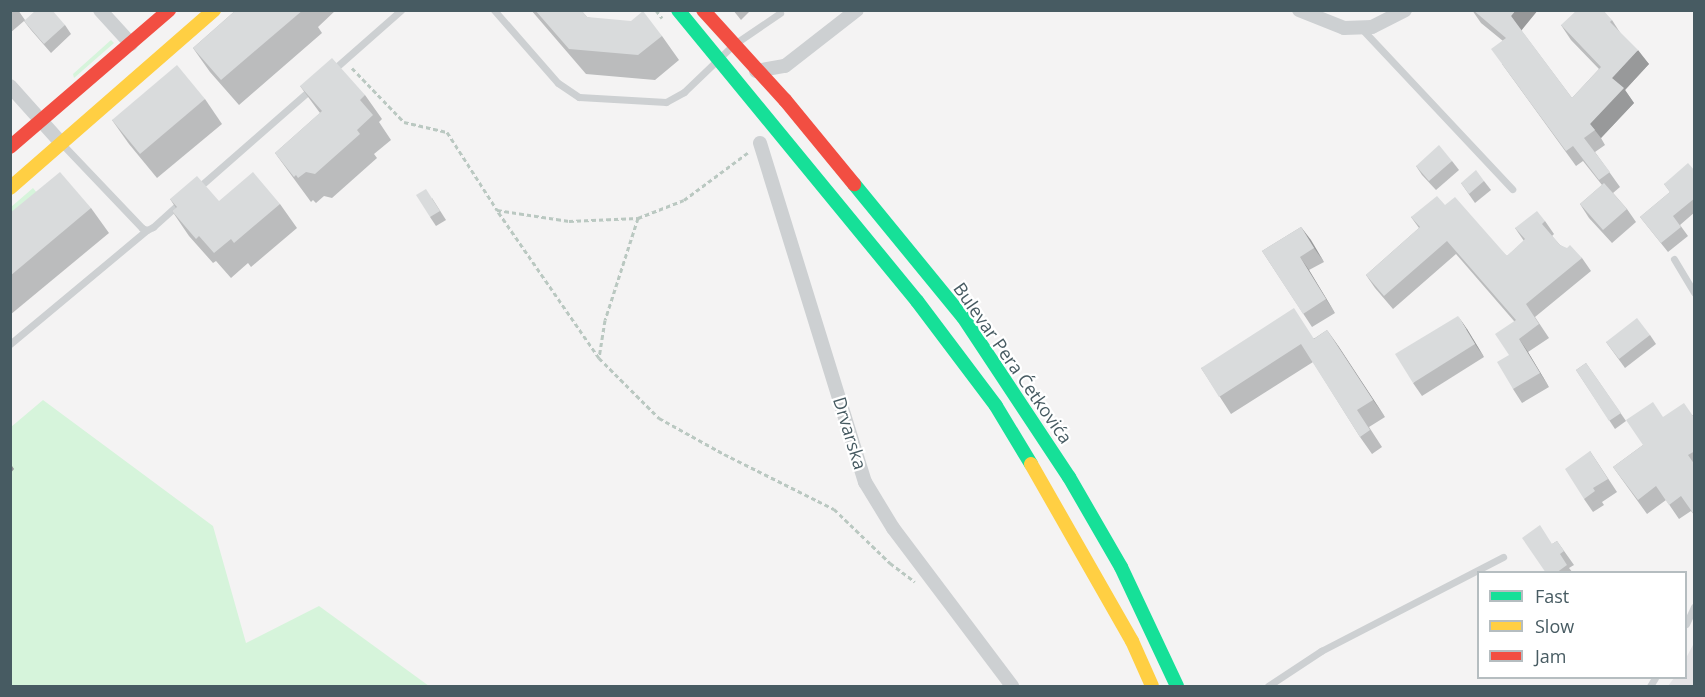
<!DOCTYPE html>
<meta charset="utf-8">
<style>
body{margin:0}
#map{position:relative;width:1705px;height:697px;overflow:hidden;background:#f4f3f3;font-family:"Open Sans",sans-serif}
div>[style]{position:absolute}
.education>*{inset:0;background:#e5e4e6}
.green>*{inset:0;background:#d6f4db}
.path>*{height:3px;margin-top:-1.5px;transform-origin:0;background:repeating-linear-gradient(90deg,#bac8c1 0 4.5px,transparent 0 7.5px)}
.lane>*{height:7px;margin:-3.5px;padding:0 3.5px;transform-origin:3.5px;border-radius:3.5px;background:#cdd0d2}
.street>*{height:14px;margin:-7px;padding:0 7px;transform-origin:7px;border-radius:7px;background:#cdd0d2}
.fast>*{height:14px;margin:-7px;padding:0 7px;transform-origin:7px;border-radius:7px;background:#16e098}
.slow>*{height:14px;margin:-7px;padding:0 7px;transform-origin:7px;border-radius:7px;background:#ffcf43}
.jam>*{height:14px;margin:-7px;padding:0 7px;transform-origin:7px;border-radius:7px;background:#f24e42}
.wall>*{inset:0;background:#bbbcbd}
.shaded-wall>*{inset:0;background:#98999a}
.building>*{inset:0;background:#d9dbdc}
span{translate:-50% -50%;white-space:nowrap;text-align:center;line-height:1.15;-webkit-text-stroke:4.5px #fff;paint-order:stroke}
.street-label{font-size:18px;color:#475b62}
.frame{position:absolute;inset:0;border:12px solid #475b62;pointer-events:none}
.legend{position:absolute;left:1477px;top:571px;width:210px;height:108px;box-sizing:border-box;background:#fff;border:2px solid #b5bdc0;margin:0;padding:8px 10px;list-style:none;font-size:18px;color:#475b62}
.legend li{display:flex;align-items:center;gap:12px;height:30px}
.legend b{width:30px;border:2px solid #b5bdc0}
</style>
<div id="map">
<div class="education">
<i style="clip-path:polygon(1694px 643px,1694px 686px,1668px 686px,1674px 678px,1686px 678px,1686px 658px)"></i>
</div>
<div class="green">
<i style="clip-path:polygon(111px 40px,114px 43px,74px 78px,73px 74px)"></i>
<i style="clip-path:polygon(33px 188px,41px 198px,11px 224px,11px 207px)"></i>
<i style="clip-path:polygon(43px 400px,213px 526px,246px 643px,319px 606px,429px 686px,11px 686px,11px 427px)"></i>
</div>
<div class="path">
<i style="left:656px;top:10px;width:10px;rotate:53deg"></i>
<i style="left:352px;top:68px;width:75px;rotate:46.1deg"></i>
<i style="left:404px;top:122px;width:44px;rotate:13.1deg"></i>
<i style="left:447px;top:132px;width:93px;rotate:57.3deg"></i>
<i style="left:638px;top:218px;width:107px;rotate:107.9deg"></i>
<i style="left:605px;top:320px;width:38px;rotate:99deg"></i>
<i style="left:599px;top:358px;width:180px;rotate:-124.6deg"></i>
<i style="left:497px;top:210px;width:73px;rotate:8.7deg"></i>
<i style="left:569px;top:221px;width:69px;rotate:-2.5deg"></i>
<i style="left:638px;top:218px;width:49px;rotate:-21.4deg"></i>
<i style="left:684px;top:200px;width:82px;rotate:-36.6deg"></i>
<i style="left:599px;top:358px;width:85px;rotate:45deg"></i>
<i style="left:659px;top:418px;width:74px;rotate:29deg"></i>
<i style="left:724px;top:454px;width:123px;rotate:26.6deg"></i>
<i style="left:834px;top:509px;width:78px;rotate:44deg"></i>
<i style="left:890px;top:563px;width:31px;rotate:37deg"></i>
</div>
<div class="lane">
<i style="left:494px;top:10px;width:97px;rotate:48.8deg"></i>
<i style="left:558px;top:83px;width:25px;rotate:34deg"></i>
<i style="left:579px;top:97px;width:87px;rotate:3.3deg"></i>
<i style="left:666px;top:102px;width:21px;rotate:-29deg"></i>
<i style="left:684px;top:92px;width:68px;rotate:-43.8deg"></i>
<i style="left:733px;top:45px;width:57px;rotate:-34.2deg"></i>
<i style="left:1361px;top:28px;width:221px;rotate:46.8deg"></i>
<i style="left:333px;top:70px;width:91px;rotate:-41.4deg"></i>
<i style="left:63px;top:145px;width:115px;rotate:46.4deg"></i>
<i style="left:142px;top:228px;width:5px;rotate:22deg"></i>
<i style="left:147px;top:230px;width:7px;rotate:-27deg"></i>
<i style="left:153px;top:227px;width:39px;rotate:-42deg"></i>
<i style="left:198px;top:188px;width:150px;rotate:-41.2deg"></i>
<i style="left:1674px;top:259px;width:39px;rotate:59deg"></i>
<i style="left:10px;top:344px;width:178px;rotate:-39.8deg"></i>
<i style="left:1686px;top:624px;width:19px;rotate:-65deg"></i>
<i style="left:1268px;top:686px;width:64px;rotate:-33.4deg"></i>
<i style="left:1321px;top:651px;width:205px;rotate:-27.3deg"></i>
<i style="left:1650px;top:686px;width:9px;rotate:-58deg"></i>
</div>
<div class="street">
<i style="left:100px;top:10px;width:46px;rotate:47.6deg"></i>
<i style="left:1299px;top:10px;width:48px;rotate:21.8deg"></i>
<i style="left:1344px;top:28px;width:28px;rotate:-2deg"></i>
<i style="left:1372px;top:27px;width:37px;rotate:-27deg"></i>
<i style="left:756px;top:71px;width:29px;rotate:-10deg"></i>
<i style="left:785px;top:66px;width:91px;rotate:-37.9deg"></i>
<i style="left:10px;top:86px;width:78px;rotate:48.1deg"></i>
<i style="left:760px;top:143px;width:355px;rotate:72.8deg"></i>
<i style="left:865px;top:482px;width:54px;rotate:58.7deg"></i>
<i style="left:893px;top:528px;width:198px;rotate:53deg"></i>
</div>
<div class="fast">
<i style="left:678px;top:10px;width:377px;rotate:50.6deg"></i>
<i style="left:917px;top:301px;width:131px;rotate:53deg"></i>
<i style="left:996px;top:406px;width:68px;rotate:58.9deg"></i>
<i style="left:854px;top:184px;width:172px;rotate:50.7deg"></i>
<i style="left:963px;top:317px;width:192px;rotate:56.5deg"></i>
<i style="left:1069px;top:477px;width:104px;rotate:60deg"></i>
<i style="left:1121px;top:567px;width:132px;rotate:64.8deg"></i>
</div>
<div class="slow">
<i style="left:10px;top:188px;width:271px;rotate:-41.1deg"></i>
<i style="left:1031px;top:464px;width:204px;rotate:60.3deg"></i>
<i style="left:1132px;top:641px;width:49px;rotate:66deg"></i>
</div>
<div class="jam">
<i style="left:703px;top:10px;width:122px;rotate:47.7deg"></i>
<i style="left:785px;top:100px;width:109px;rotate:50.6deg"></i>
<i style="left:10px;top:147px;width:210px;rotate:-40.7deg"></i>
</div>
<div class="wall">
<i style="clip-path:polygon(10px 10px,18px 10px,25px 20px,65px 25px,71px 34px,51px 53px,31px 30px,24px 21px,10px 33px)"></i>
<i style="clip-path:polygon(236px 10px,336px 10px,318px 27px,322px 33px,239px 105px,210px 72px,193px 48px)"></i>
<i style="clip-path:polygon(531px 10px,581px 10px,587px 17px,662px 36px,679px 60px,655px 80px,586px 74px)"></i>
<i style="clip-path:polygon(733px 10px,751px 10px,741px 20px)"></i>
<i style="clip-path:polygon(1472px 10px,1538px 10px,1521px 30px,1572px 98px,1599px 69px,1571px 40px,1561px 25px,1612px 20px,1621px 34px,1649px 64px,1625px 90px,1634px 103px,1601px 138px,1605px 145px,1595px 152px,1620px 187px,1613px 193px,1627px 209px,1636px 222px,1612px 243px,1589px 218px,1580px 204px,1602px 185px,1583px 161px,1576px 166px,1502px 64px,1503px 41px,1481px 23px)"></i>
<i style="clip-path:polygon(300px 86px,365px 95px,382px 119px,379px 122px,391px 140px,374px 154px,377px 158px,332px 198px,324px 196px,316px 203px,313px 200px,311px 202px,275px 153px,320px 113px)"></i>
<i style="clip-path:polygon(205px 99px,222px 124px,157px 178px,129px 144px,112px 120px)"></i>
<i style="clip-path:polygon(1452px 161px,1459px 170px,1436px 190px,1422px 175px,1416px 166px)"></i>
<i style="clip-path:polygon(1695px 171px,1695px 212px,1680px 225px,1688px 236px,1668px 252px,1640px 217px,1670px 192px,1664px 184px)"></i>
<i style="clip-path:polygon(1484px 181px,1491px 190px,1475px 203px,1461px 183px)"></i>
<i style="clip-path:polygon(432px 198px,446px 220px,436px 226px,430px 217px)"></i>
<i style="clip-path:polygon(170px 199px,280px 204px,297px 228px,251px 267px,248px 263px,231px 278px,216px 261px,213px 263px,189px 236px,172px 211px,176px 208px)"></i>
<i style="clip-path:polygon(1445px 205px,1507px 256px,1524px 241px,1515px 228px,1545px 221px,1554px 234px,1552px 236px,1560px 245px,1582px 258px,1591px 271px,1535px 317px,1549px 338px,1528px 352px,1549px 387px,1522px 403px,1513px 389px,1509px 355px,1514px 321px,1456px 254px,1393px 309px,1375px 288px,1366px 275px,1419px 228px,1411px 217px)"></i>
<i style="clip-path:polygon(91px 208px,109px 233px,10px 315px,10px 213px)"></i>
<i style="clip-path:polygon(1301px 227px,1324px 262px,1309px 270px,1335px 313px,1312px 327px,1262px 251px)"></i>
<i style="clip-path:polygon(1467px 329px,1484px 357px,1422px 396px,1413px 383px)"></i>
<i style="clip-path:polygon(1327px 330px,1385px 417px,1369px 427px,1382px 447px,1372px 454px,1360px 437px,1313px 362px,1231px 414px,1201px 368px,1315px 338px)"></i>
<i style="clip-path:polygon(1650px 335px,1656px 344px,1625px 368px,1606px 342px)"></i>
<i style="clip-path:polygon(1586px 363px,1626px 421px,1615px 429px,1576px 370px)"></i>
<i style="clip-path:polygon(1695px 415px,1695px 516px,1691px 511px,1679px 519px,1666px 500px,1647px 514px,1613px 467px,1643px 445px,1663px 417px)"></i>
<i style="clip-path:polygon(1590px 451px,1617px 492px,1602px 502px,1604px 505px,1593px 512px,1584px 499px)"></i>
<i style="clip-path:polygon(1557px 541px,1574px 565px,1569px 568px,1573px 573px,1546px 573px,1552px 544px)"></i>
</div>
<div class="shaded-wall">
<i style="clip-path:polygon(1516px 10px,1538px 10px,1521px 31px,1511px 16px)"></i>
<i style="clip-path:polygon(1638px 50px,1649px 64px,1625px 90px,1634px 103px,1601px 138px,1590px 124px,1612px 78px)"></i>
<i style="clip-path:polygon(1301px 227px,1311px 240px,1324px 262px,1314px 248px)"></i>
<i style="clip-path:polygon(1300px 257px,1309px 270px,1335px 313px,1326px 299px)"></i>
<i style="clip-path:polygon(1458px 316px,1467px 329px,1484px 357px,1475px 344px)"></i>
<i style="clip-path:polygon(1327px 330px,1339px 347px,1385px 417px,1373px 400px)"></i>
<i style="clip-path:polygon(1519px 339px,1528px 352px,1549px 387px,1540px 373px)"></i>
<i style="clip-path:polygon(10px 463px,14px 469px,10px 474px)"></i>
</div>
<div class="building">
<i style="clip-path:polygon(36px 10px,52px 10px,65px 25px,44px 44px,24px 21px)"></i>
<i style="clip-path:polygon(236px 10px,303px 10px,221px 80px,193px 48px)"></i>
<i style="clip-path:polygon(535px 10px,581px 10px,587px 17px,631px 21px,643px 11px,662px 36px,638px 55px,569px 49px)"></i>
<i style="clip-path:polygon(1473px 10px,1516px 10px,1511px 16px,1572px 98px,1601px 67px,1561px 25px,1577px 10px,1603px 10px,1612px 20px,1610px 22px,1638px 50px,1612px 78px,1624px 88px,1590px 124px,1595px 130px,1584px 138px,1610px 172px,1599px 180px,1573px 146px,1566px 151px,1491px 49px,1506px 38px)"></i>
<i style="clip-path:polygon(332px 58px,365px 95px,360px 100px,373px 115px,357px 130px,360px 134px,315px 174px,306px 172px,298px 178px,296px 175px,294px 177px,275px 153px,322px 111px,300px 86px)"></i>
<i style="clip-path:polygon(177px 65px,205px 99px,140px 154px,112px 120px)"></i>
<i style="clip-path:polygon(1439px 145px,1452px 161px,1429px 181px,1416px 166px)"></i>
<i style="clip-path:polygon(1688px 163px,1695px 171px,1695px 198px,1673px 216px,1681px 227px,1661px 243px,1640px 217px,1670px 192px,1664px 184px)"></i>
<i style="clip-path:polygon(1476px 170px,1484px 181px,1469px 194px,1461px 183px)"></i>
<i style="clip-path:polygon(60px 172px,91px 208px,10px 276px,10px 213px)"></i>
<i style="clip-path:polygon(253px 172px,280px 204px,234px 243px,231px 239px,214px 253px,199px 236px,196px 239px,172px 211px,177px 207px,170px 199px,197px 176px,219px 201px)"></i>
<i style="clip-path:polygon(1604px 183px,1627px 209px,1603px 230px,1580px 204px)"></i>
<i style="clip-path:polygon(426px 189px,440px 211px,430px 217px,416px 195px)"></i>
<i style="clip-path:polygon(1437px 196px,1445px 205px,1455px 197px,1507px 256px,1525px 239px,1515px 228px,1537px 211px,1545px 221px,1542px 224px,1560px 245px,1567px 248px,1570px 245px,1582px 258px,1526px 304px,1539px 324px,1519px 339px,1540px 373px,1513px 389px,1497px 362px,1509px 355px,1495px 334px,1516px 320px,1447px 241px,1384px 296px,1366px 275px,1420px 227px,1411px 217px)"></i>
<i style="clip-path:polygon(1301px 227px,1314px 248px,1300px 257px,1326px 299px,1303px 314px,1262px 251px)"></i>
<i style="clip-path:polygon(1294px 308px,1314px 339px,1327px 330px,1373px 400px,1357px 410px,1370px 430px,1360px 437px,1301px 344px,1219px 397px,1201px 368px)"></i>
<i style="clip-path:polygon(1458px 316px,1475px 344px,1413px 383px,1395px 354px)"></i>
<i style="clip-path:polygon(1637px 318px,1650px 335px,1619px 359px,1606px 342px)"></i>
<i style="clip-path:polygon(1586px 363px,1621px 413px,1609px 421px,1576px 370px)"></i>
<i style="clip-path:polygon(1653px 402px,1663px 417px,1684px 403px,1693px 416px,1695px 415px,1695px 451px,1688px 455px,1695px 465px,1695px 516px,1681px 496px,1669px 505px,1656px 486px,1638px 500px,1613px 467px,1643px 445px,1626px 420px)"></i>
<i style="clip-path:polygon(1590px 451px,1608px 479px,1593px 488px,1595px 491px,1584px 499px,1565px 469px)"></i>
<i style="clip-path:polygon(1540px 525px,1552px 544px,1557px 541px,1564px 551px,1560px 554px,1567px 565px,1556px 573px,1546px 573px,1522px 538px)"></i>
</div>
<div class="street-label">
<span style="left:1013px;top:363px;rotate:55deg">Bulevar Pera Ćetkovića</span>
<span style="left:850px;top:433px;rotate:73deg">Drvarska</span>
</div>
<div class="frame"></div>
<ul class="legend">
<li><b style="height:8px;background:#16e098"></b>Fast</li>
<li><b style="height:8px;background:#ffcf43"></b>Slow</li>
<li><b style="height:8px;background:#f24e42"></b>Jam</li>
</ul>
</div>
